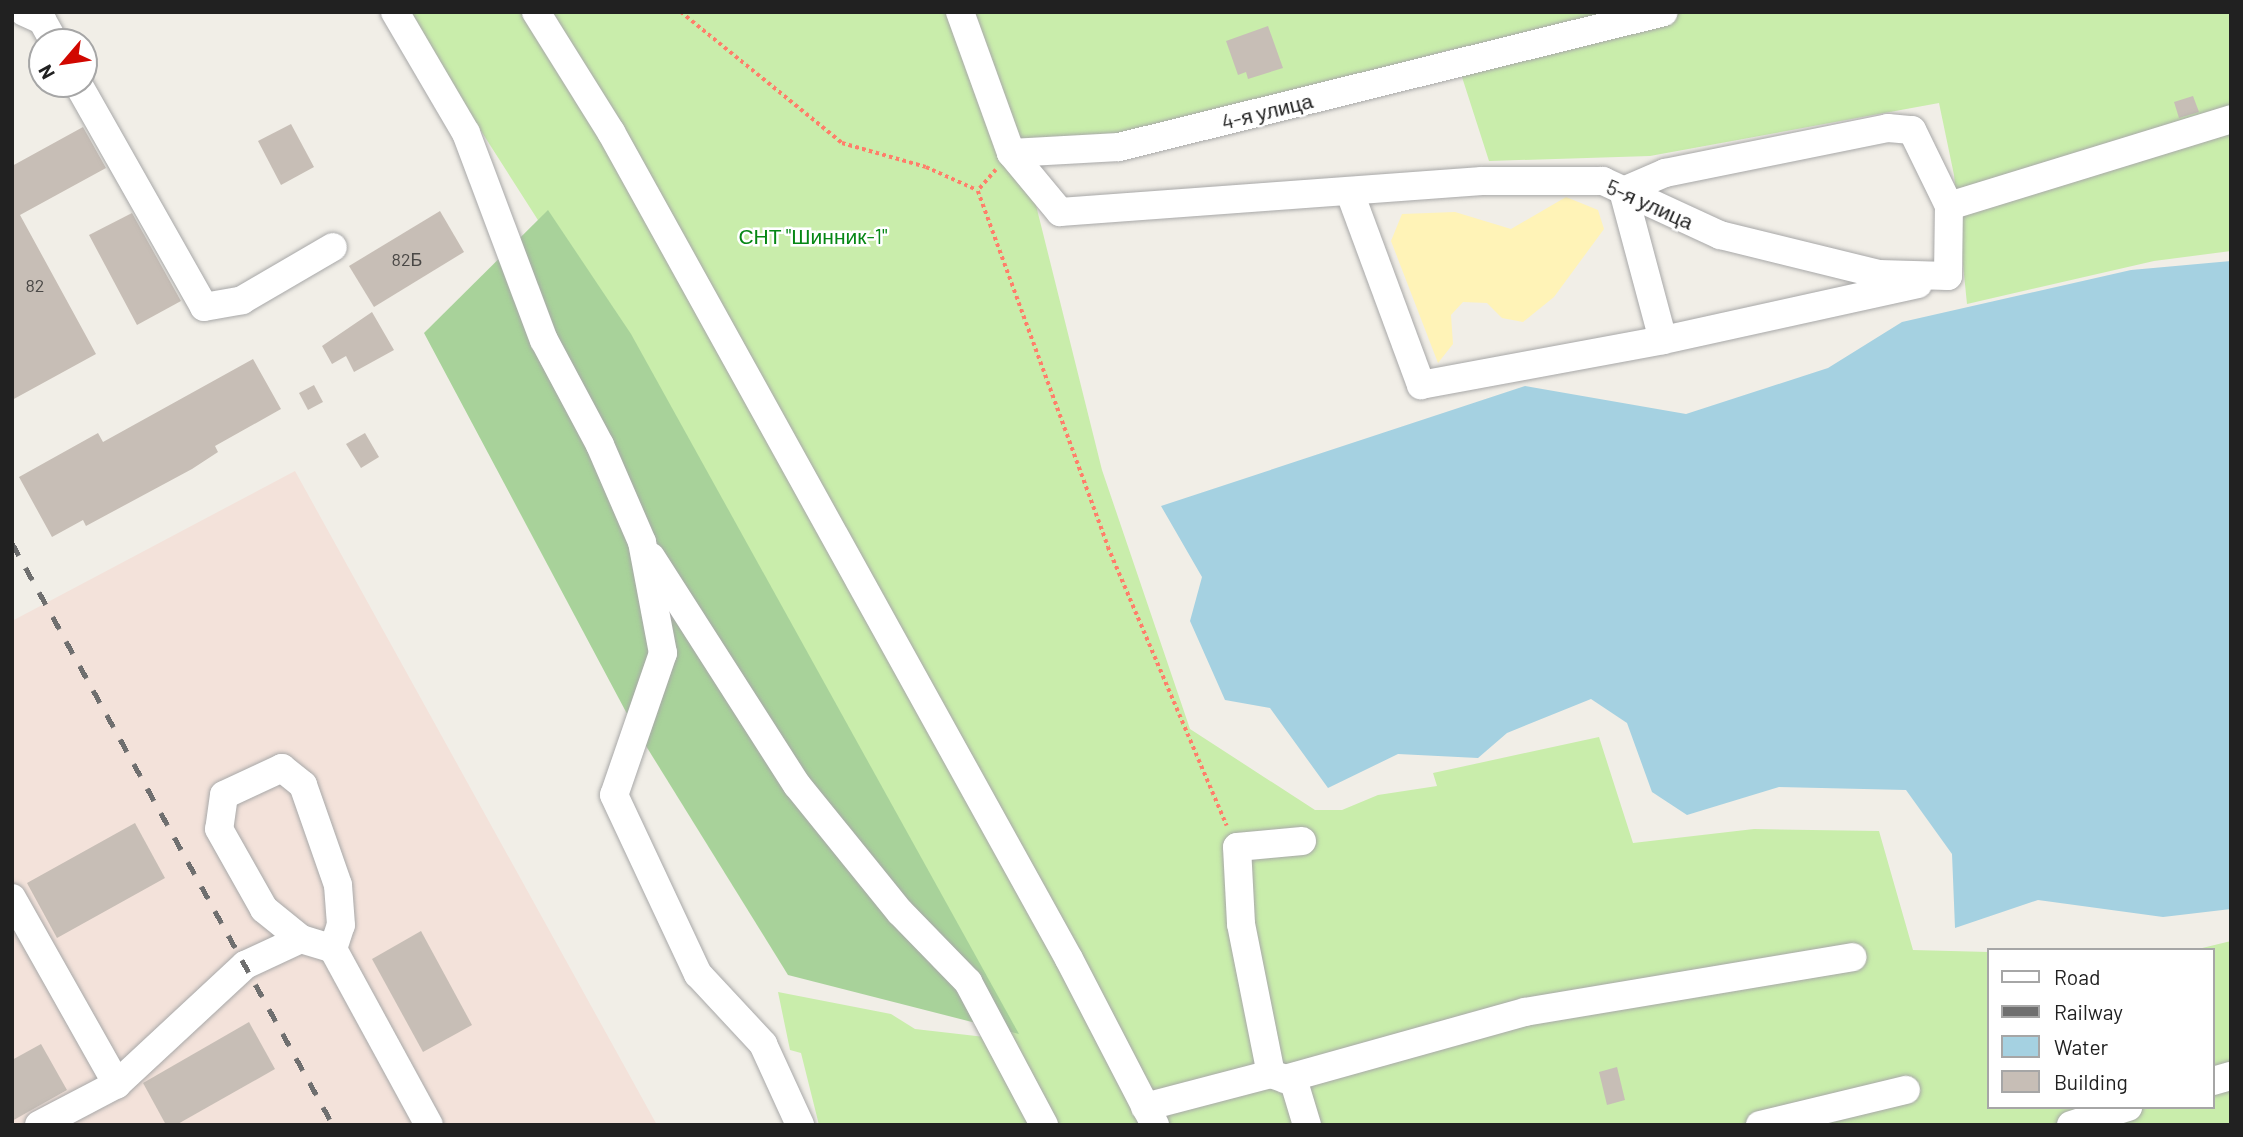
<!DOCTYPE html>
<meta charset="utf-8">
<style>
body{margin:0}
#map{position:relative;width:2243px;height:1137px;overflow:hidden;background:#f1eee7;font-family:Barlow,sans-serif}
div>[style]{position:absolute}
.military>*{inset:0;background:#f3e2da}
.grass>*{inset:0;background:#c9edab}
.forest>*{inset:0;background:#a8d29a}
.sand>*{inset:0;background:#fff3b7}
.water>*{inset:0;background:#a5d1e1}
.building>*{inset:0;background:#c7beb6}
.path>*{height:3.5px;margin-top:-1.75px;transform-origin:0;background:repeating-linear-gradient(90deg,#ff7e6a 0 3.5px,transparent 0 7px)}
.roads{filter:drop-shadow(0 0 2px #a8a8a8) drop-shadow(0 0 2px #a8a8a8)}
.minor>*{height:28px;margin:-14px;padding:0 14px;transform-origin:14px;border-radius:14px;background:#fff}
.rail>*{height:5px;margin-top:-2.5px;transform-origin:0;background:repeating-linear-gradient(90deg,#6f6f6f 0 14px,transparent 0 28px)}
span{translate:-50% -50%;white-space:nowrap;text-align:center;line-height:1.15;-webkit-text-stroke:5px #fff;paint-order:stroke}
.number-label{font-size:18px;color:#4a4846}
.number-label span{-webkit-text-stroke-width:0}
.street-label{font-size:21px;color:#212121}
.park-label{font-size:21px;color:#068715}
.frame{position:absolute;inset:0;border:14px solid #212121;pointer-events:none}
.legend{position:absolute;left:1987px;top:948px;width:228px;height:161px;box-sizing:border-box;background:#fff;border:2px solid #a6a6a6;margin:0;padding:9px 12px;list-style:none;font-size:21px;color:#212121}
.legend li{display:flex;align-items:center;gap:14px;height:35px}
.legend b{width:35px;border:2px solid #a6a6a6}
.north{position:absolute;left:28px;top:28px;width:70px;height:70px;box-sizing:border-box;background:#fff;border:2px solid #a6a6a6;border-radius:50%;rotate:241deg;font-size:19px;font-weight:700;line-height:28px;text-align:center;color:#212121}
.north::after{content:'';display:block;margin:auto;width:24px;height:32px;background:#d10700;clip-path:polygon(50% 0,100% 100%,50% 72%,0 100%)}
</style>
<div id="map">
<div class="military">
<i style="clip-path:polygon(295px 471px,657px 1125px,12px 1125px,12px 621px)"></i>
</div>
<div class="grass">
<i style="clip-path:polygon(405px 12px,2231px 12px,2231px 251px,2154px 261px,1967px 304px,1954px 175px,1939px 103px,1650px 156px,1489px 161px,1453px 49px,1130px 138px,1020px 141px,1102px 470px,1190px 729px,1315px 810px,1342px 810px,1378px 795px,1437px 786px,1433px 773px,1599px 737px,1633px 843px,1754px 829px,1879px 831px,1913px 950px,1989px 952px,1989px 1107px,2213px 1107px,2213px 950px,2194px 950px,2231px 941px,2231px 1125px,819px 1125px,801px 1053px,790px 1050px,778px 992px,891px 1014px,915px 1029px,1011px 1040px,621px 350px)"></i>
</div>
<div class="forest">
<i style="clip-path:polygon(548px 210px,631px 334px,1019px 1034px,788px 975px,633px 725px,424px 333px)"></i>
</div>
<div class="sand">
<i style="clip-path:polygon(1566px 197px,1598px 210px,1604px 229px,1554px 297px,1523px 322px,1502px 318px,1487px 303px,1463px 302px,1451px 315px,1453px 344px,1438px 363px,1391px 241px,1402px 214px,1455px 212px,1511px 229px)"></i>
</div>
<div class="water">
<i style="clip-path:polygon(2231px 261px,2231px 909px,2163px 917px,2038px 900px,1955px 928px,1952px 854px,1906px 790px,1779px 787px,1687px 815px,1652px 792px,1627px 723px,1591px 699px,1507px 733px,1478px 758px,1398px 754px,1328px 788px,1270px 708px,1225px 700px,1190px 621px,1202px 577px,1161px 506px,1525px 386px,1686px 414px,1828px 368px,1902px 322px,2131px 270px)"></i>
</div>
<div class="building">
<i style="clip-path:polygon(1268px 26px,1283px 68px,1248px 79px,1246px 72px,1238px 75px,1226px 41px)"></i>
<i style="clip-path:polygon(2193px 96px,2199px 112px,2179px 118px,2174px 102px)"></i>
<i style="clip-path:polygon(291px 124px,314px 167px,281px 185px,258px 141px)"></i>
<i style="clip-path:polygon(83px 127px,106px 168px,20px 215px,96px 354px,12px 400px,12px 166px)"></i>
<i style="clip-path:polygon(440px 211px,464px 252px,374px 307px,349px 266px)"></i>
<i style="clip-path:polygon(132px 213px,181px 301px,137px 325px,89px 235px)"></i>
<i style="clip-path:polygon(372px 312px,394px 350px,354px 372px,346px 356px,332px 364px,322px 346px)"></i>
<i style="clip-path:polygon(253px 359px,281px 409px,215px 446px,218px 452px,192px 469px,86px 526px,83px 520px,52px 537px,19px 477px,98px 433px,103px 442px)"></i>
<i style="clip-path:polygon(314px 385px,323px 402px,308px 410px,299px 393px)"></i>
<i style="clip-path:polygon(365px 433px,379px 457px,361px 468px,346px 444px)"></i>
<i style="clip-path:polygon(135px 823px,165px 878px,57px 938px,27px 883px)"></i>
<i style="clip-path:polygon(421px 931px,472px 1025px,423px 1052px,372px 959px)"></i>
<i style="clip-path:polygon(249px 1022px,275px 1069px,176px 1125px,166px 1125px,143px 1083px)"></i>
<i style="clip-path:polygon(41px 1044px,67px 1090px,12px 1121px,12px 1060px)"></i>
<i style="clip-path:polygon(1617px 1067px,1625px 1100px,1607px 1105px,1599px 1072px)"></i>
</div>
<div class="path">
<i style="left:681px;top:12px;width:208px;rotate:39.1deg"></i>
<i style="left:842px;top:143px;width:87px;rotate:15.9deg"></i>
<i style="left:926px;top:167px;width:56px;rotate:24.3deg"></i>
<i style="left:996px;top:170px;width:28px;rotate:131deg"></i>
<i style="left:978px;top:191px;width:379px;rotate:69.9deg"></i>
<i style="left:1108px;top:547px;width:303px;rotate:66.9deg"></i>
</div>
<div class="roads">
<div class="minor">
<i style="left:24px;top:12px;width:20px;rotate:24deg"></i>
<i style="left:42px;top:20px;width:25px;rotate:61deg"></i>
<i style="left:395px;top:12px;width:140px;rotate:59.6deg"></i>
<i style="left:466px;top:133px;width:221px;rotate:69.4deg"></i>
<i style="left:544px;top:340px;width:119px;rotate:61.9deg"></i>
<i style="left:600px;top:445px;width:106px;rotate:66.6deg"></i>
<i style="left:642px;top:542px;width:113px;rotate:79.3deg"></i>
<i style="left:663px;top:653px;width:150px;rotate:109deg"></i>
<i style="left:614px;top:795px;width:198px;rotate:64.9deg"></i>
<i style="left:698px;top:974px;width:96px;rotate:47.1deg"></i>
<i style="left:763px;top:1044px;width:89px;rotate:65.4deg"></i>
<i style="left:536px;top:12px;width:142px;rotate:58deg"></i>
<i style="left:611px;top:132px;width:945px;rotate:61.02deg"></i>
<i style="left:1069px;top:959px;width:187px;rotate:62.6deg"></i>
<i style="left:960px;top:12px;width:150px;rotate:70.1deg"></i>
<i style="left:1011px;top:153px;width:108px;rotate:-3.2deg"></i>
<i style="left:1119px;top:147px;width:561px;rotate:-13.91deg"></i>
<i style="left:78px;top:84px;width:256px;rotate:60.5deg"></i>
<i style="left:204px;top:307px;width:39px;rotate:-10deg"></i>
<i style="left:242px;top:300px;width:105px;rotate:-30.2deg"></i>
<i style="left:1011px;top:153px;width:77px;rotate:50.3deg"></i>
<i style="left:1060px;top:212px;width:423px;rotate:-4.2deg"></i>
<i style="left:1482px;top:181px;width:121px"></i>
<i style="left:1603px;top:181px;width:129px;rotate:24.8deg"></i>
<i style="left:1720px;top:235px;width:164px;rotate:13.8deg"></i>
<i style="left:1879px;top:274px;width:69px;rotate:1.7deg"></i>
<i style="left:1948px;top:276px;width:70px;rotate:-89.2deg"></i>
<i style="left:1949px;top:206px;width:295px;rotate:-17.1deg"></i>
<i style="left:1350px;top:193px;width:205px;rotate:69.7deg"></i>
<i style="left:1421px;top:385px;width:246px;rotate:-10.5deg"></i>
<i style="left:1918px;top:284px;width:261px;rotate:167.6deg"></i>
<i style="left:1663px;top:340px;width:154px;rotate:-105deg"></i>
<i style="left:1623px;top:191px;width:46px;rotate:-23.2deg"></i>
<i style="left:1665px;top:173px;width:227px;rotate:-11.4deg"></i>
<i style="left:1888px;top:128px;width:24px;rotate:5deg"></i>
<i style="left:1912px;top:130px;width:85px;rotate:64deg"></i>
<i style="left:651px;top:557px;width:271px;rotate:57.4deg"></i>
<i style="left:797px;top:785px;width:164px;rotate:51deg"></i>
<i style="left:900px;top:912px;width:98px;rotate:45.8deg"></i>
<i style="left:968px;top:982px;width:162px;rotate:62deg"></i>
<i style="left:1302px;top:841px;width:65px;rotate:174.7deg"></i>
<i style="left:1237px;top:847px;width:77px;rotate:87deg"></i>
<i style="left:1241px;top:924px;width:153px;rotate:78.7deg"></i>
<i style="left:1271px;top:1074px;width:24px;rotate:19deg"></i>
<i style="left:1294px;top:1082px;width:45px;rotate:73.2deg"></i>
<i style="left:12px;top:898px;width:214px;rotate:60.6deg"></i>
<i style="left:333px;top:949px;width:25px;rotate:-72deg"></i>
<i style="left:341px;top:925px;width:40px;rotate:-94.3deg"></i>
<i style="left:338px;top:885px;width:106px;rotate:-109.3deg"></i>
<i style="left:303px;top:785px;width:27px;rotate:-141deg"></i>
<i style="left:282px;top:768px;width:64px;rotate:155deg"></i>
<i style="left:224px;top:795px;width:34px;rotate:98deg"></i>
<i style="left:219px;top:829px;width:92px;rotate:60.6deg"></i>
<i style="left:264px;top:909px;width:48px;rotate:39deg"></i>
<i style="left:301px;top:939px;width:34px;rotate:17deg"></i>
<i style="left:333px;top:949px;width:200px;rotate:61.4deg"></i>
<i style="left:1285px;top:1079px;width:249px;rotate:-15.6deg"></i>
<i style="left:1525px;top:1012px;width:332px;rotate:-9.5deg"></i>
<i style="left:2213px;top:1081px;width:19px;rotate:-16deg"></i>
<i style="left:1145px;top:1107px;width:130px;rotate:-14.7deg"></i>
<i style="left:39px;top:1125px;width:88px;rotate:-27.7deg"></i>
<i style="left:117px;top:1084px;width:175px;rotate:-42.9deg"></i>
<i style="left:245px;top:965px;width:62px;rotate:-24.9deg"></i>
<i style="left:1760px;top:1125px;width:150px;rotate:-13.5deg"></i>
<i style="left:2071px;top:1125px;width:60px;rotate:-17.5deg"></i>
</div>
</div>
<div class="rail">
<i style="left:12px;top:543px;width:665px;rotate:61.12deg"></i>
</div>
<div class="number-label">
<span style="left:407px;top:259px">82Б</span>
<span style="left:35px;top:285px">82</span>
</div>
<div class="street-label">
<span style="left:1267px;top:111px;rotate:-14deg">4-я улица</span>
<span style="left:1650px;top:204px;rotate:24deg">5-я улица</span>
</div>
<div class="park-label">
<span style="left:813px;top:236px">СНТ "Шинник-1"</span>
</div>
<div class="frame"></div>
<ul class="legend">
<li><b style="height:9px;background:#fff"></b>Road</li>
<li><b style="height:9px;background:#6f6f6f"></b>Railway</li>
<li><b style="height:19px;background:#a5d1e1"></b>Water</li>
<li><b style="height:19px;background:#c7beb6"></b>Building</li>
</ul>
<div class="north">N</div>
</div>
